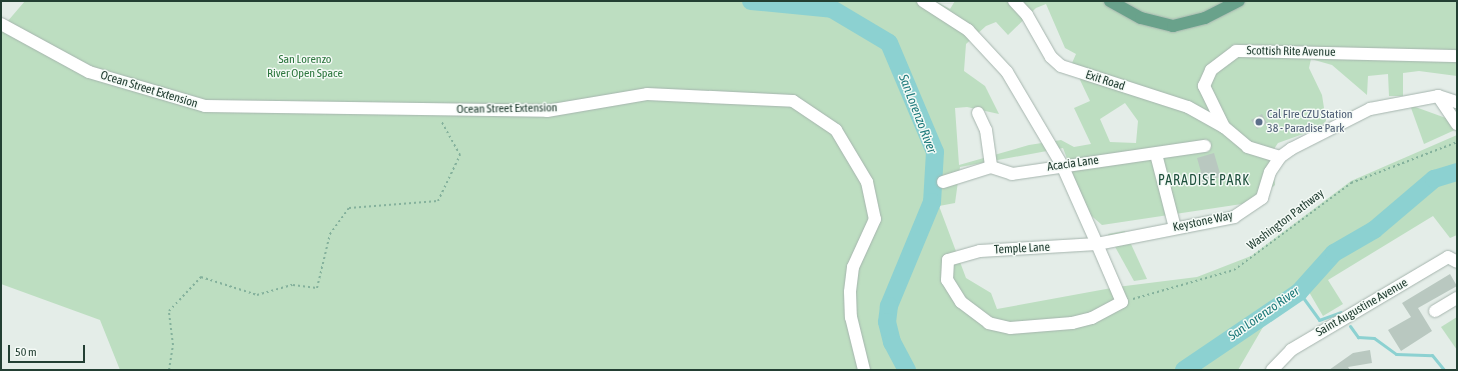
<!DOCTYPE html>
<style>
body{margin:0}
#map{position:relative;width:1458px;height:371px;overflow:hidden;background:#e4ede8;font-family:"Asap Condensed",sans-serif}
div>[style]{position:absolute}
.green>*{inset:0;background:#bddec1}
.stream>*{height:3px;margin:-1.5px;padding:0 1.5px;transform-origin:1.5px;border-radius:1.5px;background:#8cd1d1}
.river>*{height:18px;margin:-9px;padding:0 9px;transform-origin:9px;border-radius:9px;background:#8cd1d1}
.building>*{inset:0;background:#b9c8c0}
.path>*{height:2px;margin-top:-1px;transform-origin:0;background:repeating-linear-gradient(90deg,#84b19c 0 2px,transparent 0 5px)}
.roads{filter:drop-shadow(0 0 1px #a6b5ae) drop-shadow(0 0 1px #a6b5ae)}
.minor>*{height:12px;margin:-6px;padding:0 6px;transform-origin:6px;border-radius:6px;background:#fff}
.major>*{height:12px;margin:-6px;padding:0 6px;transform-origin:6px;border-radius:6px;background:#69a28b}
.dots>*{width:11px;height:11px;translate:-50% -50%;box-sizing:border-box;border:2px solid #f4faf6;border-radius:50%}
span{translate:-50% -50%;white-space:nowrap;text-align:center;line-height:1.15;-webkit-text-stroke:3px #f4faf6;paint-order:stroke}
.street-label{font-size:12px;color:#233f33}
.park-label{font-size:12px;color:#2d763e}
.service-label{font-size:12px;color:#4e5e75}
.left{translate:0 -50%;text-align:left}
.water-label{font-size:13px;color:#1d7a7b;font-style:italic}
.quarter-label{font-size:14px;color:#1f513d;letter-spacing:1px}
.frame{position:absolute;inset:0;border:2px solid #233f33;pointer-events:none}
.scale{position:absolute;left:8px;top:345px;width:77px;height:18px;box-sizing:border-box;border:2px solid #233f33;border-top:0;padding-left:5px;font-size:12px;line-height:14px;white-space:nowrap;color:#233f33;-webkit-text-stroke:3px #f4faf6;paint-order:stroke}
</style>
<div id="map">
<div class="green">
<i style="clip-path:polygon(evenodd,25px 1px,935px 1px,950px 9px,955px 1px,1457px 1px,1457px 76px,1419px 71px,1403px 73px,1403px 96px,1389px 96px,1388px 74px,1368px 76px,1367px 95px,1332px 65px,1311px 59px,1309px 68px,1322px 95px,1326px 121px,1317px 129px,1278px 143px,1272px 152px,1275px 185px,1255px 202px,1102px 225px,1087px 212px,1063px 148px,960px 167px,955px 203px,939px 206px,966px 278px,991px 293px,997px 309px,1117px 287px,1197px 277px,1251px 256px,1351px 181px,1457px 135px,1457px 235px,1450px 238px,1433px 216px,1328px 280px,1343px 304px,1323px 316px,1309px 292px,1270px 315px,1238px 370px,120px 370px,100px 320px,1px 284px,1px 29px,25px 1px,1046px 4px,1065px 48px,1076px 54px,1072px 63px,1090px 101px,1074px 108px,1091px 144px,1074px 147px,1061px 140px,1029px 145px,959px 165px,955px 108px,967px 107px,999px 114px,985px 86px,964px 71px,966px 44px,986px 26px,996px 22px,1008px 35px,1036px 8px,1046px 4px,25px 1px,1125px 103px,1138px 121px,1136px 143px,1110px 142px,1100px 119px,1125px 103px)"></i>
<i style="clip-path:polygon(1410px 105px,1454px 121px,1457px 129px,1424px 144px)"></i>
<i style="clip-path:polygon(1125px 231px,1147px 279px,1134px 281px,1108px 234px)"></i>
<i style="clip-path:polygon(1457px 317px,1457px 350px,1441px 327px)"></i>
</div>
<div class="stream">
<i style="left:1299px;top:292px;width:34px;rotate:54deg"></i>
<i style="left:1319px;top:320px;width:23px;rotate:-20deg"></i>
<i style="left:1350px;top:326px;width:14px;rotate:54deg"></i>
<i style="left:1358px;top:337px;width:16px;rotate:4deg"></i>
<i style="left:1374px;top:338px;width:27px;rotate:36deg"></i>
<i style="left:1396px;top:354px;width:36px;rotate:2deg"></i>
<i style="left:1432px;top:355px;width:19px;rotate:51deg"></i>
</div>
<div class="river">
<i style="left:751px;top:1px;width:81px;rotate:5.6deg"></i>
<i style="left:832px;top:9px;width:66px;rotate:30.8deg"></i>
<i style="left:889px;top:43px;width:118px;rotate:67.1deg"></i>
<i style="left:935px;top:152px;width:50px;rotate:93.4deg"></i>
<i style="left:932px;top:202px;width:113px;rotate:112.5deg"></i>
<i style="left:889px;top:306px;width:16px;rotate:97deg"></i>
<i style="left:887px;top:322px;width:21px;rotate:76deg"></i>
<i style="left:892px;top:342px;width:32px;rotate:62deg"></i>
<i style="left:1184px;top:370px;width:139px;rotate:-34.1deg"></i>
<i style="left:1299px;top:292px;width:52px;rotate:-48.1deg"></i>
<i style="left:1334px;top:253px;width:46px;rotate:-29.9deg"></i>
<i style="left:1374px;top:230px;width:79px;rotate:-40.4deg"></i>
<i style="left:1434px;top:179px;width:24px;rotate:-17deg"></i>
</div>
<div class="building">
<i style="clip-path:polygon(1262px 114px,1267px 123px,1257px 129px,1251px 120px)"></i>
<i style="clip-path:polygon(1214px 153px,1221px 177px,1196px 184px,1194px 175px,1201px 172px,1197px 158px)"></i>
<i style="clip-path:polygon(1450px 274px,1457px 286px,1418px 308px,1432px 331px,1401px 351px,1388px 330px,1411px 317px,1402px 303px)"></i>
<i style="clip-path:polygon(1370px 350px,1372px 363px,1348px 367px,1350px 370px,1329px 370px,1353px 353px)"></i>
</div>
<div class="path">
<i style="left:1133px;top:299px;width:105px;rotate:-16deg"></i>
<i style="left:1234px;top:270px;width:146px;rotate:-36.6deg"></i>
<i style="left:1351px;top:183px;width:114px;rotate:-21.1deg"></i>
<i style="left:169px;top:370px;width:25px;rotate:-81deg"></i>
<i style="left:173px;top:345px;width:34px;rotate:-97deg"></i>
<i style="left:169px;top:311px;width:47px;rotate:-46.7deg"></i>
<i style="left:201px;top:277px;width:59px;rotate:17.8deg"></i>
<i style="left:257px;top:295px;width:37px;rotate:-16deg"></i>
<i style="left:293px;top:285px;width:24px;rotate:7deg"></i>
<i style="left:317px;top:288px;width:56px;rotate:-76.5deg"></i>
<i style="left:330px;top:234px;width:32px;rotate:-54deg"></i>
<i style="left:349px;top:208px;width:89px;rotate:-4.5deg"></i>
<i style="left:438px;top:201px;width:51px;rotate:-64.4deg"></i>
<i style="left:460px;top:155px;width:39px;rotate:-119deg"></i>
</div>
<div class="roads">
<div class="minor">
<i style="left:923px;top:1px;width:54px;rotate:32.8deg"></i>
<i style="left:968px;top:30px;width:57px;rotate:47.1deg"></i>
<i style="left:1007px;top:72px;width:108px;rotate:59.4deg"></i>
<i style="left:1062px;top:165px;width:86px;rotate:66.1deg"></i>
<i style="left:1097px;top:244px;width:63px;rotate:66.7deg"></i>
<i style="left:1122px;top:302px;width:34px;rotate:152deg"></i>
<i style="left:1092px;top:318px;width:21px;rotate:166deg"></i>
<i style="left:1072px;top:323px;width:62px;rotate:175.4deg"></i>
<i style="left:1010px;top:328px;width:22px;rotate:-167deg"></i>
<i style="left:989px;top:323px;width:35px;rotate:-143deg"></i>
<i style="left:961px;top:302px;width:26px;rotate:-122deg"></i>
<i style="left:947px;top:280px;width:20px;rotate:-87deg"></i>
<i style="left:948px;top:260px;width:33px;rotate:-16deg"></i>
<i style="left:980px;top:251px;width:117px;rotate:-3.4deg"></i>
<i style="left:1097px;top:244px;width:140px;rotate:-11.1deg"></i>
<i style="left:1234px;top:217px;width:34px;rotate:-34deg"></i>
<i style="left:1262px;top:198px;width:27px;rotate:-73deg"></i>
<i style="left:1270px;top:172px;width:18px;rotate:-56deg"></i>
<i style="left:1280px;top:157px;width:14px;rotate:-36deg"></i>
<i style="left:1291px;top:149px;width:89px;rotate:-26.9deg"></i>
<i style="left:1370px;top:109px;width:69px;rotate:-10.8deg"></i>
<i style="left:1438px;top:96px;width:20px;rotate:18deg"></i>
<i style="left:1014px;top:1px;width:19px;rotate:47deg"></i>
<i style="left:1027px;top:15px;width:48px;rotate:60.3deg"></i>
<i style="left:1051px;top:57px;width:13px;rotate:42deg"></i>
<i style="left:1061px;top:66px;width:133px;rotate:17.9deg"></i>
<i style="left:1188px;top:107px;width:41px;rotate:29.1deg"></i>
<i style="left:1px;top:24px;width:100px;rotate:28.6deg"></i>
<i style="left:89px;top:72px;width:121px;rotate:16.3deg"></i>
<i style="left:205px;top:106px;width:342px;rotate:0.8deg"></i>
<i style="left:547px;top:111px;width:101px;rotate:-9.6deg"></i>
<i style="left:647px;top:94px;width:146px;rotate:2.7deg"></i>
<i style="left:793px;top:101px;width:52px;rotate:34deg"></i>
<i style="left:836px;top:130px;width:61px;rotate:59.2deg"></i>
<i style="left:867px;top:182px;width:38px;rotate:78deg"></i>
<i style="left:875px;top:219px;width:53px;rotate:114.6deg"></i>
<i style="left:853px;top:267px;width:25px;rotate:97deg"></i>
<i style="left:850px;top:292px;width:25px;rotate:88deg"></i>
<i style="left:851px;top:317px;width:55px;rotate:76.2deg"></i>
<i style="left:1438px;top:96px;width:34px;rotate:56deg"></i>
<i style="left:978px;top:113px;width:19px;rotate:65deg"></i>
<i style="left:986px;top:130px;width:37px;rotate:82deg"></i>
<i style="left:1156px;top:154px;width:76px;rotate:75.6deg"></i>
<i style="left:1280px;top:157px;width:34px;rotate:-163deg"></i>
<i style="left:1248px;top:147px;width:31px;rotate:-140deg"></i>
<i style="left:1224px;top:127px;width:46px;rotate:-116deg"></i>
<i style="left:1204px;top:86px;width:17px;rotate:-66deg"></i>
<i style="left:1211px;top:70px;width:31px;rotate:-37deg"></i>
<i style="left:1236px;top:51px;width:221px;rotate:1.3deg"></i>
<i style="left:943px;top:182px;width:50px;rotate:-17.4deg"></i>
<i style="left:991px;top:167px;width:22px;rotate:18deg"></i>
<i style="left:1012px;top:174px;width:195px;rotate:-8.3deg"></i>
<i style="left:1435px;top:311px;width:26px;rotate:-31deg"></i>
<i style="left:1272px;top:370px;width:28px;rotate:-46deg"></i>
<i style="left:1291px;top:350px;width:182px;rotate:-30.6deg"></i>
<i style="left:1448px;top:257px;width:10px;rotate:29deg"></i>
</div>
<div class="major">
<i style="left:1110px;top:1px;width:35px;rotate:29deg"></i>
<i style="left:1141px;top:18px;width:33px;rotate:14deg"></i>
<i style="left:1173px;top:26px;width:33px;rotate:-14deg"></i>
<i style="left:1205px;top:18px;width:38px;rotate:-27deg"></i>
</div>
</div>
<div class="dots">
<i style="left:1259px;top:122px;background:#5c6f8a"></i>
</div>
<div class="street-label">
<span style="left:1291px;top:52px;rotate:1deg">Scottish Rite Avenue</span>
<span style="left:1105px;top:81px;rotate:18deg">Exit Road</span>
<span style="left:149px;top:90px;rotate:17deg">Ocean Street Extension</span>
<span style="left:507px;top:109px;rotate:-1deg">Ocean Street Extension</span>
<span style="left:1073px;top:164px;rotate:-8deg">Acacia Lane</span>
<span style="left:1286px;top:220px;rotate:-37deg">Washington Pathway</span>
<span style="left:1203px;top:222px;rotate:-12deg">Keystone Way</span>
<span style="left:1022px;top:249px;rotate:-3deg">Temple Lane</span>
<span style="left:1362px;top:308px;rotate:-30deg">Saint Augustine Avenue</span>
</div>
<div class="park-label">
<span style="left:305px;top:67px">San Lorenzo<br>River Open Space</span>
</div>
<div class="service-label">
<span class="left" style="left:1267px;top:122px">Cal FIre CZU Station<br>38 - Paradise Park</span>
</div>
<div class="water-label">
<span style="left:917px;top:114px;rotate:69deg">San Lorenzo River</span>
<span style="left:1264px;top:314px;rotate:-35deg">San Lorenzo River</span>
</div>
<div class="quarter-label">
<span style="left:1204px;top:180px">PARADISE PARK</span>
</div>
<div class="frame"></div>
<div class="scale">50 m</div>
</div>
